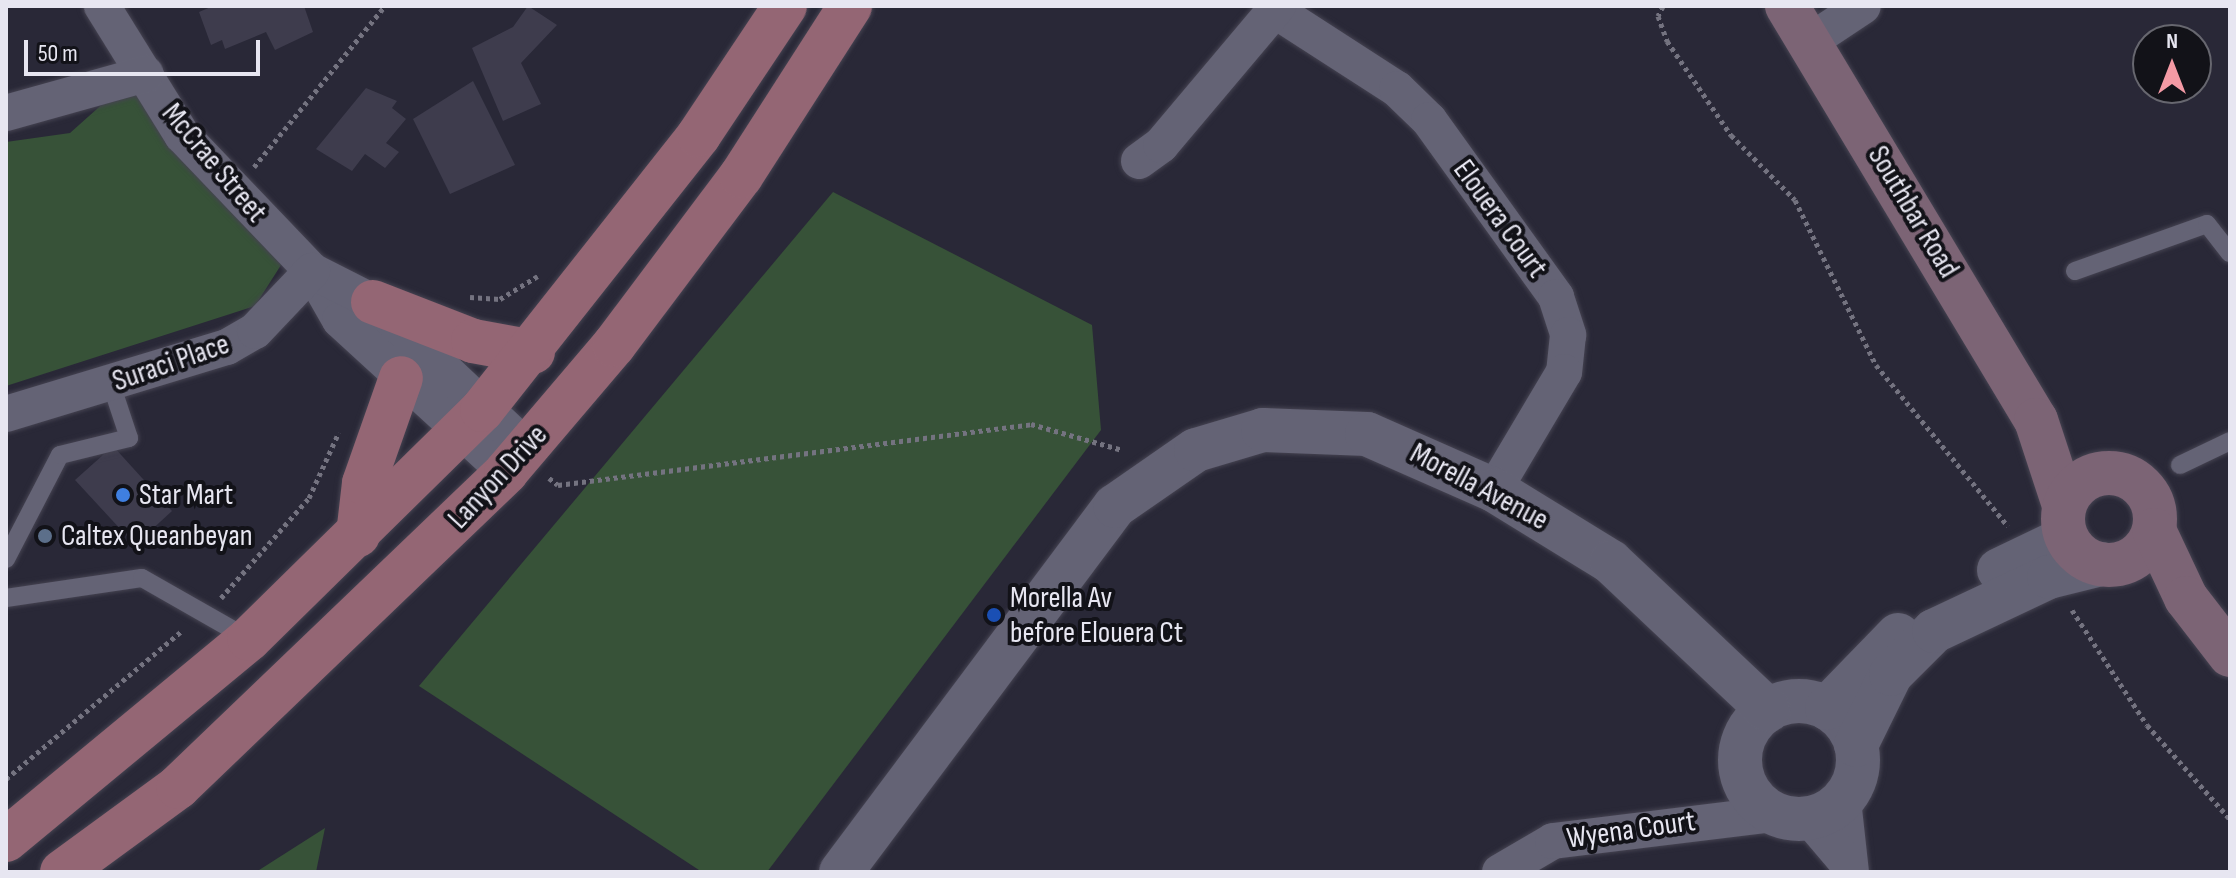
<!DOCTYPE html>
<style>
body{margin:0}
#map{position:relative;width:2236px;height:878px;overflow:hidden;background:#292837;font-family:"Sofia Sans Condensed",sans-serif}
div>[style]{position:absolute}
.green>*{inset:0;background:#375238}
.building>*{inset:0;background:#3e3c4d}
.path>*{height:5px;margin-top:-2.5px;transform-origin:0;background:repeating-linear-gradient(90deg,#747380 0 4px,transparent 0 8px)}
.roads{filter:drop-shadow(0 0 2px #454351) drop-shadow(0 0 2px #454351)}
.service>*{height:18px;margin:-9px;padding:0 9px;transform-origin:9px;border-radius:9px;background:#646375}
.minor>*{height:36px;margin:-18px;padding:0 18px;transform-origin:18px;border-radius:18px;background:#646375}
.tertiary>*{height:44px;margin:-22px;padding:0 22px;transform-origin:22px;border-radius:22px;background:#646375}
.tertiary>.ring{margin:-22px;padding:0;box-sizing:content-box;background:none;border:44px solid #646375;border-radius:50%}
.secondary>*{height:44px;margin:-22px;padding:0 22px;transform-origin:22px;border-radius:22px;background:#7c6475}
.secondary>.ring{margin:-22px;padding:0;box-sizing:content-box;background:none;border:44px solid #7c6475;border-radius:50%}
.primary>*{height:44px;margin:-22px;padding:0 22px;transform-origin:22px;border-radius:22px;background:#946674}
.dots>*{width:22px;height:22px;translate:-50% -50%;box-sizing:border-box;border:4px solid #121218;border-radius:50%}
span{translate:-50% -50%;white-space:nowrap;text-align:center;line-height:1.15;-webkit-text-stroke:8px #121218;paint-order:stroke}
.street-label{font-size:30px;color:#e7e6f1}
.poi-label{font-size:30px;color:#e7e6f1}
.left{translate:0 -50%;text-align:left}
.frame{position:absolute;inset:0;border:8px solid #e7e6f1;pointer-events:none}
.north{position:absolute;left:2132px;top:24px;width:80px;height:80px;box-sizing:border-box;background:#121218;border:2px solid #67676f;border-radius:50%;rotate:0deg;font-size:22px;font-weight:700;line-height:32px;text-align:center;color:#e7e6f1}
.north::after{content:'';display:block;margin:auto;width:28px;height:36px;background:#f49aa5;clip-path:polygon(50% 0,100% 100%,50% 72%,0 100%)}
.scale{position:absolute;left:24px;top:40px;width:236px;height:36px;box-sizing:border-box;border:4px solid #e7e6f1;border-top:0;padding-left:10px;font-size:24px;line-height:28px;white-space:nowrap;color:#e7e6f1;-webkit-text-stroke:6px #121218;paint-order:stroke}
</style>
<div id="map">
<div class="green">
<i style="clip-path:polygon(136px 74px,281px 265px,255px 306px,6px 386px,6px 142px,70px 133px)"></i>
<i style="clip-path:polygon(833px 192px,1092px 325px,1101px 430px,767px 872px,702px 872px,419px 686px)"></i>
<i style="clip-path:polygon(325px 828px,316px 872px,256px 872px)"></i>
</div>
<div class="building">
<i style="clip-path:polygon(213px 6px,304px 6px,313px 32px,275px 50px,266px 32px,225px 49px,222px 40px,211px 45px,199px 12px)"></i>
<i style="clip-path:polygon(528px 6px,557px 25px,521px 63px,541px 104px,503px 121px,472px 48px,513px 27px)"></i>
<i style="clip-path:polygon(473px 81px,515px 165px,450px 194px,413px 119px)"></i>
<i style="clip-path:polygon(366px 88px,397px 101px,392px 108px,406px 119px,386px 143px,399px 152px,385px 168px,365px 154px,352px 171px,316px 149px)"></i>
<i style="clip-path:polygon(113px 446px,172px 511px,135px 545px,75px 480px)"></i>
</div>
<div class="path">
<i style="left:1663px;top:6px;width:11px;rotate:117deg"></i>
<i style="left:1658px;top:16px;width:27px;rotate:70deg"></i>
<i style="left:1667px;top:41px;width:114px;rotate:55.8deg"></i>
<i style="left:1731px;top:135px;width:91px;rotate:45.4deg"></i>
<i style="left:1795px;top:200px;width:184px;rotate:63.9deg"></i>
<i style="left:1876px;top:365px;width:208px;rotate:50.7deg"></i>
<i style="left:254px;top:167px;width:208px;rotate:-50.9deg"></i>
<i style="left:470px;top:297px;width:30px;rotate:4deg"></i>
<i style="left:500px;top:299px;width:44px;rotate:-31.2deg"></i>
<i style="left:549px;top:478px;width:11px;rotate:38deg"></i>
<i style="left:558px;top:485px;width:477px;rotate:-7.3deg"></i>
<i style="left:1031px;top:424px;width:95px;rotate:15.9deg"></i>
<i style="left:221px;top:598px;width:133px;rotate:-48.7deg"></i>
<i style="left:309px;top:498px;width:72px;rotate:-65.6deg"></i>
<i style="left:2072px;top:610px;width:137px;rotate:56.9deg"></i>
<i style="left:2147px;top:725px;width:125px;rotate:48.6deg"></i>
<i style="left:6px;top:779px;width:231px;rotate:-40.1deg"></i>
</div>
<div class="roads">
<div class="service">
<i style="left:2075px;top:271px;width:140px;rotate:-19.6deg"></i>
<i style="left:2207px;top:224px;width:37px;rotate:52deg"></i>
<i style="left:2180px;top:465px;width:55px;rotate:-25.6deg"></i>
<i style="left:6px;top:559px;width:117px;rotate:-62.6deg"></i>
<i style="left:60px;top:455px;width:71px;rotate:-13.8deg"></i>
<i style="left:129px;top:438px;width:57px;rotate:-108.4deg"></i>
<i style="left:6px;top:598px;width:137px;rotate:-8.4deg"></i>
<i style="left:142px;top:578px;width:123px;rotate:29.7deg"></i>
</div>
<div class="minor">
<i style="left:102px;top:6px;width:152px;rotate:58.2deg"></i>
<i style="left:182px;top:135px;width:188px;rotate:46.3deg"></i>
<i style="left:312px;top:271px;width:56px;rotate:60.3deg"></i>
<i style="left:340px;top:320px;width:225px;rotate:42.5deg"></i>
<i style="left:1276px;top:11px;width:144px;rotate:32.8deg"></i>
<i style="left:1397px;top:89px;width:45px;rotate:44.1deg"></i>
<i style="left:1429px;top:120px;width:218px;rotate:54.3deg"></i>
<i style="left:1556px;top:297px;width:40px;rotate:72deg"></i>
<i style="left:1568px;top:335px;width:37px;rotate:96deg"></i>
<i style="left:1564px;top:372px;width:137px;rotate:120.7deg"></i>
<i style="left:1812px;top:40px;width:61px;rotate:-33.7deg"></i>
<i style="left:6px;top:113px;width:145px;rotate:-15.6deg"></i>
<i style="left:1139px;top:161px;width:27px;rotate:-36deg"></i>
<i style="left:1161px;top:145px;width:182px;rotate:-49.9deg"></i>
<i style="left:312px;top:271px;width:68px;rotate:26.9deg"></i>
<i style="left:373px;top:302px;width:212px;rotate:43.5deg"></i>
<i style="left:6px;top:414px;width:231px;rotate:-16.9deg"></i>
<i style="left:227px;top:347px;width:32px;rotate:-30deg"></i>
<i style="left:255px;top:331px;width:83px;rotate:-46.5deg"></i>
<i style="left:1843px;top:800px;width:72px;rotate:83.7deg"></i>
<i style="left:1809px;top:818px;width:62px;rotate:49.6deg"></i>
<i style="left:1500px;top:872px;width:61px;rotate:-30.3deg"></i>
<i style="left:1553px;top:841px;width:223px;rotate:-7deg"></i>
</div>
<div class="tertiary">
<i style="left:1999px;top:570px;width:74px;rotate:-25.5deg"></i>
<i class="ring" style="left:1740px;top:701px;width:74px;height:74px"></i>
<i style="left:1827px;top:708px;width:102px;rotate:-45.8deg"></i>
<i style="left:1856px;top:745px;width:79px;rotate:-63.8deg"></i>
<i style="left:1891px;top:674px;width:61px;rotate:-45deg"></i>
<i style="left:1934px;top:631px;width:127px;rotate:-25.2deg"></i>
<i style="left:2049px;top:577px;width:54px;rotate:-14deg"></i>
<i style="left:841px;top:872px;width:457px;rotate:-53.2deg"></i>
<i style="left:1115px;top:506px;width:98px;rotate:-34.7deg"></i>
<i style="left:1196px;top:450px;width:70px;rotate:-16.6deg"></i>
<i style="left:1263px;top:430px;width:104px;rotate:2.2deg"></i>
<i style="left:1367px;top:434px;width:139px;rotate:23.8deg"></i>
<i style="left:1494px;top:490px;width:137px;rotate:31.6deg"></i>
<i style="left:1611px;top:562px;width:216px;rotate:43.3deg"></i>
</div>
<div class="secondary">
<i style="left:1787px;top:6px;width:483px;rotate:59deg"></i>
<i style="left:2036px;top:420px;width:89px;rotate:71.8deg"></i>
<i class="ring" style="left:2063px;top:473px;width:48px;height:48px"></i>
<i style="left:2154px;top:530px;width:75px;rotate:64.8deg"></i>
<i style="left:2186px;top:598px;width:72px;rotate:52.3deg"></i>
</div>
<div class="primary">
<i style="left:373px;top:302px;width:107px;rotate:21.3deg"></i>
<i style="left:473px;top:341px;width:61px;rotate:10.4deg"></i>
<i style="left:358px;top:535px;width:52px;rotate:-83.4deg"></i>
<i style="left:364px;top:483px;width:111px;rotate:-70.6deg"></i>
<i style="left:6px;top:840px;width:315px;rotate:-39.6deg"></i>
<i style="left:249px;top:639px;width:327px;rotate:-44.5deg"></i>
<i style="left:482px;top:410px;width:350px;rotate:-51.7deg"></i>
<i style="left:699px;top:135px;width:155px;rotate:-56.3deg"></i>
<i style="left:62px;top:872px;width:144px;rotate:-36.2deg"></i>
<i style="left:178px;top:787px;width:455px;rotate:-43.8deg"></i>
<i style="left:506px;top:472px;width:167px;rotate:-49.6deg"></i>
<i style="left:614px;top:345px;width:211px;rotate:-53.1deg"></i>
<i style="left:741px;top:176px;width:202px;rotate:-57.3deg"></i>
</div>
</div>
<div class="dots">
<i style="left:123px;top:495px;background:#3f7fe0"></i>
<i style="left:45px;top:536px;background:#5c6f8a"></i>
<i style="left:994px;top:615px;background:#1a4fb4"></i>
</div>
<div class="street-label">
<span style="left:214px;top:163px;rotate:50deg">McCrae Street</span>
<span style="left:1913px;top:212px;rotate:59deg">Southbar Road</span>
<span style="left:1500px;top:219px;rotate:54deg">Elouera Court</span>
<span style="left:171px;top:363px;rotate:-19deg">Suraci Place</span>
<span style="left:498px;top:477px;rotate:-47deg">Lanyon Drive</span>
<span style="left:1479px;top:487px;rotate:28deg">Morella Avenue</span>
<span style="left:1631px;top:830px;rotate:-8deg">Wyena Court</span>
</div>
<div class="poi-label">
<span class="left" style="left:139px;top:495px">Star Mart</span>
<span class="left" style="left:61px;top:536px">Caltex Queanbeyan</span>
<span class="left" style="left:1010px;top:615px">Morella Av<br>before Elouera Ct</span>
</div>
<div class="frame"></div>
<div class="north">N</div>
<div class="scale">50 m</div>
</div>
